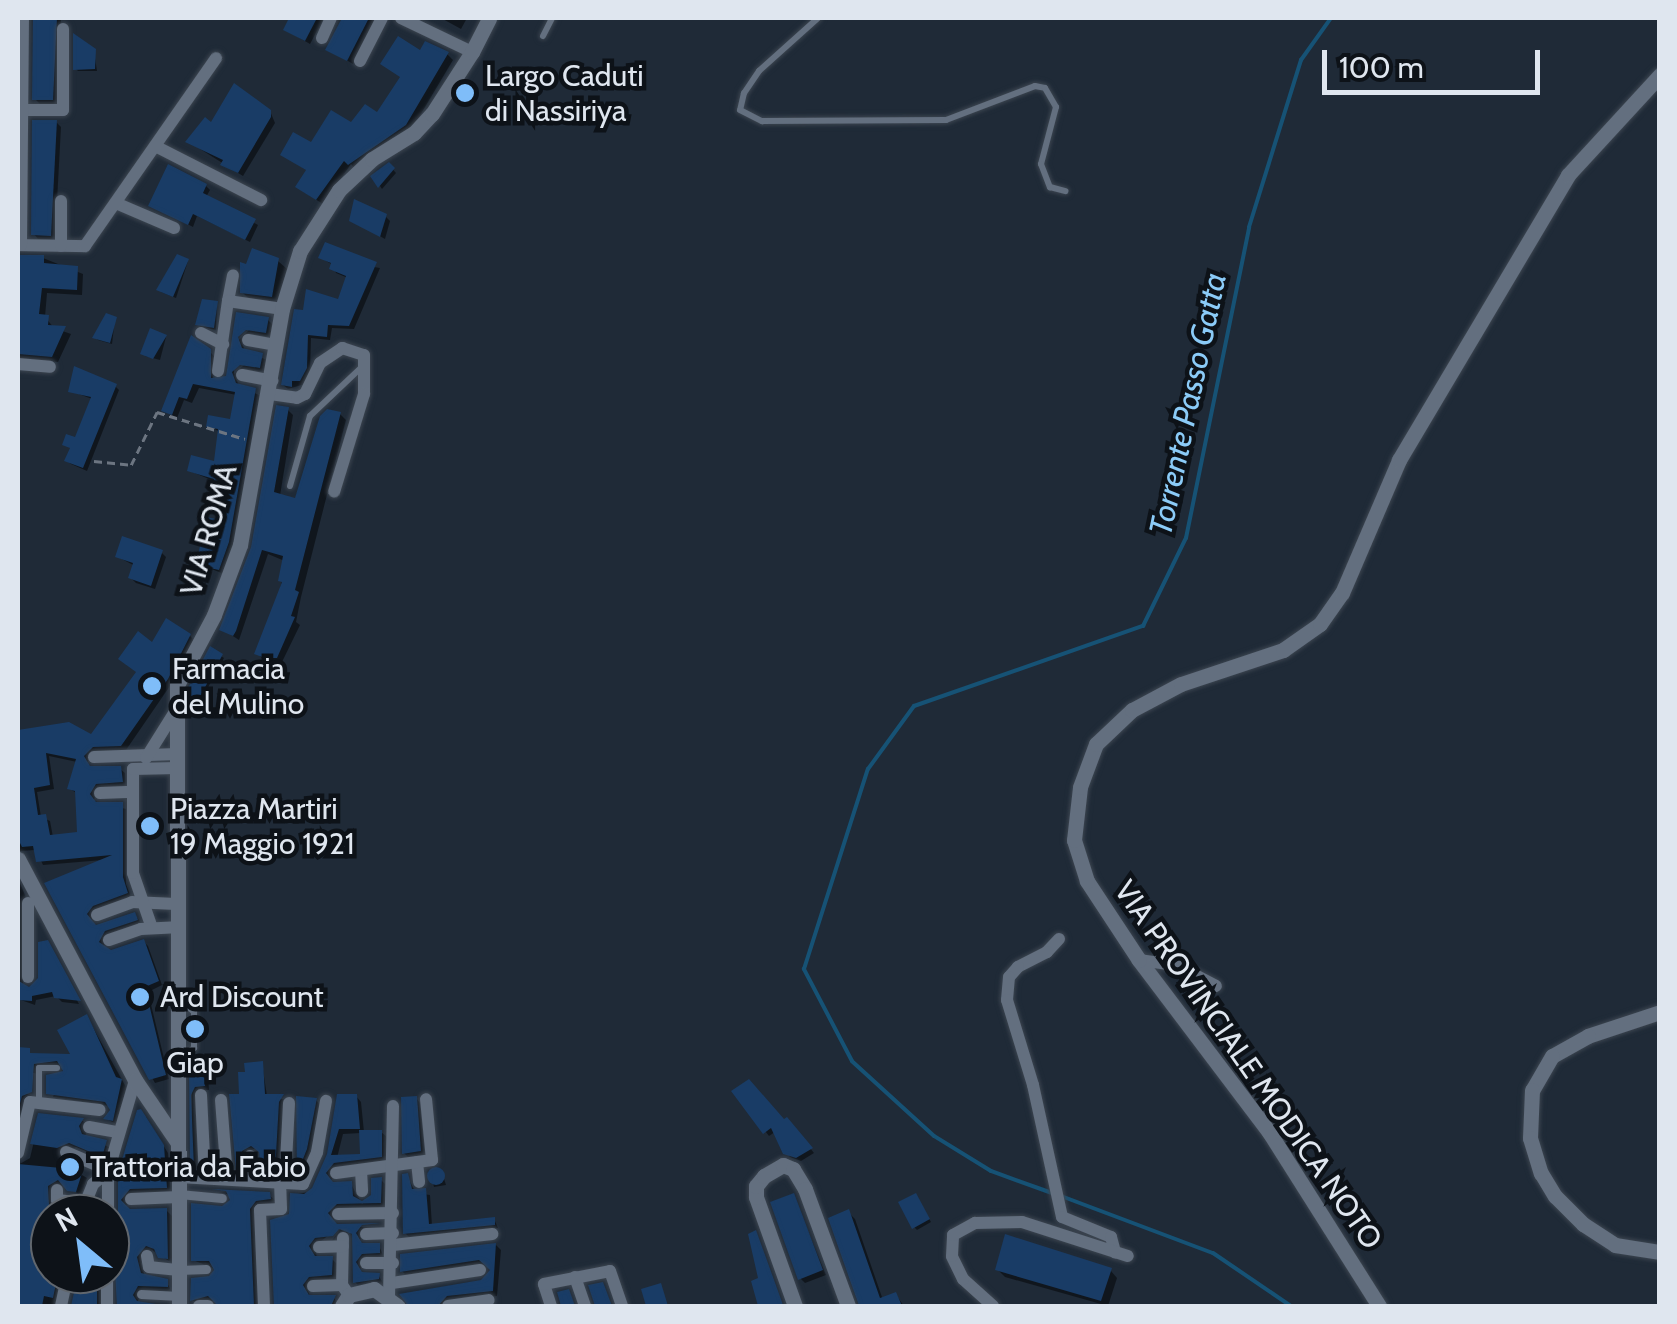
<!DOCTYPE html>
<style>
body{margin:0}
#map{position:relative;width:1677px;height:1324px;overflow:hidden;background:#1f2a37;font-family:Cabin,sans-serif}
div>[style]{position:absolute}
.shadow>*{inset:0;background:#0007}
.stream>*{height:4px;margin:-2px;padding:0 2px;transform-origin:2px;border-radius:2px;background:#165275}
.building>*{inset:0;background:#193c66}
.round{border-radius:50%}
.path>*{height:2.5px;margin-top:-1.25px;transform-origin:0;background:repeating-linear-gradient(90deg,#6c7581 0 8px,transparent 0 13px)}
.roads{filter:drop-shadow(0 0 2px #3c4550) drop-shadow(0 0 2px #3c4550)}
.service>*{height:6px;margin:-3px;padding:0 3px;transform-origin:3px;border-radius:3px;background:#636f7f}
.pedestrian>*{height:9px;margin:-4.5px;padding:0 4.5px;transform-origin:4.5px;border-radius:4.5px;background:#636f7f}
.minor>*{height:12px;margin:-6px;padding:0 6px;transform-origin:6px;border-radius:6px;background:#636f7f}
.tertiary>*{height:15px;margin:-7.5px;padding:0 7.5px;transform-origin:7.5px;border-radius:7.5px;background:#636f7f}
.dots>*{width:28px;height:28px;translate:-50% -50%;box-sizing:border-box;border:5px solid #0d1218;border-radius:50%}
span{translate:-50% -50%;white-space:nowrap;text-align:center;line-height:1.15;-webkit-text-stroke:9px #0d1218;paint-order:stroke}
.poi-label{font-size:30px;color:#dfe6ef}
.left{translate:0 -50%;text-align:left}
.street-label{font-size:30px;color:#dfe6ef}
.water-label{font-size:32px;color:#8bcbf7;font-style:italic}
.frame{position:absolute;inset:0;border:20px solid #dfe6ef;pointer-events:none}
.north{position:absolute;left:30px;top:1194px;width:100px;height:100px;box-sizing:border-box;background:#0d1218;border:2px solid #61676e;border-radius:50%;rotate:331deg;font-size:28px;font-weight:700;line-height:40px;text-align:center;color:#dfe6ef}
.north::after{content:'';display:block;margin:auto;width:35px;height:45px;background:#7fbdf9;clip-path:polygon(50% 0,100% 100%,50% 72%,0 100%)}
.scale{position:absolute;left:1322px;top:50px;width:218px;height:45px;box-sizing:border-box;border:5px solid #dfe6ef;border-top:0;padding-left:12px;font-size:30px;line-height:35px;white-space:nowrap;color:#dfe6ef;-webkit-text-stroke:8px #0d1218;paint-order:stroke}
</style>
<div id="map">
<div class="shadow">
<i style="clip-path:polygon(34px 18px,61px 20px,57px 104px,40px 104px,35px 99px)"></i>
<i style="clip-path:polygon(292px 18px,324px 18px,310px 44px,286px 30px)"></i>
<i style="clip-path:polygon(344px 18px,375px 20px,353px 64px,328px 49px)"></i>
<i style="clip-path:polygon(441px 18px,467px 18px,461px 29px)"></i>
<i style="clip-path:polygon(94px 51px,97px 71px,78px 71px,76px 69px)"></i>
<i style="clip-path:polygon(420px 53px,447px 54px,453px 60px,412px 129px,355px 169px,351px 164px,323px 204px,304px 192px,308px 171px,283px 155px,377px 116px)"></i>
<i style="clip-path:polygon(270px 111px,275px 123px,243px 176px,189px 142px,211px 125px)"></i>
<i style="clip-path:polygon(56px 122px,61px 127px,55px 239px,38px 239px,34px 234px)"></i>
<i style="clip-path:polygon(389px 165px,396px 173px,382px 189px,374px 177px)"></i>
<i style="clip-path:polygon(206px 186px,210px 190px,206px 197px,258px 225px,250px 242px,197px 216px,193px 227px,151px 205px)"></i>
<i style="clip-path:polygon(385px 216px,390px 221px,385px 239px,351px 220px)"></i>
<i style="clip-path:polygon(18px 257px,43px 258px,83px 274px,82px 295px,47px 293px,45px 317px,54px 328px,71px 334px,58px 362px,25px 359px,18px 364px)"></i>
<i style="clip-path:polygon(321px 258px,380px 268px,354px 329px,332px 328px,330px 340px,311px 338px,310px 373px,305px 384px,288px 389px,283px 385px,296px 312px,339px 302px,348px 278px,336px 273px,333px 265px)"></i>
<i style="clip-path:polygon(188px 261px,176px 298px,161px 292px)"></i>
<i style="clip-path:polygon(278px 261px,287px 269px,280px 305px,251px 301px,242px 292px)"></i>
<i style="clip-path:polygon(217px 303px,216px 330px,201px 327px,198px 324px)"></i>
<i style="clip-path:polygon(evenodd,239px 315px,268px 320px,273px 325px,271px 337px,251px 334px,242px 343px,245px 351px,267px 360px,265px 372px,246px 369px,236px 378px,239px 386px,261px 396px,233px 548px,224px 574px,199px 564px,226px 494px,215px 488px,216px 482px,190px 471px,216px 464px,220px 432px,209px 426px,232px 422px,237px 395px,199px 388px,192px 403px,184px 400px,177px 418px,164px 410px,209px 351px,215px 357px,213px 379px,221px 384px,230px 374px,239px 315px,256px 323px,238px 341px,238px 334px,256px 323px,239px 315px,251px 359px,234px 374px,234px 368px,251px 359px)"></i>
<i style="clip-path:polygon(115px 319px,112px 344px,98px 340px,95px 338px)"></i>
<i style="clip-path:polygon(166px 337px,160px 360px,145px 356px)"></i>
<i style="clip-path:polygon(115px 386px,119px 390px,87px 471px,71px 464px,67px 461px,72px 449px,65px 444px,77px 441px,92px 399px,71px 391px)"></i>
<i style="clip-path:polygon(287px 409px,293px 415px,280px 496px,297px 501px,340px 414px,346px 420px,301px 597px,296px 622px,300px 625px,282px 662px,263px 659px,257px 653px,267px 638px,287px 562px,268px 554px,239px 640px,222px 629px,253px 548px)"></i>
<i style="clip-path:polygon(161px 552px,166px 557px,155px 589px,136px 583px,131px 578px,135px 566px,118px 557px)"></i>
<i style="clip-path:polygon(evenodd,190px 636px,194px 640px,172px 683px,126px 750px,98px 751px,87px 762px,91px 769px,120px 769px,125px 773px,126px 786px,100px 788px,93px 801px,126px 809px,126px 884px,131px 897px,97px 910px,91px 923px,99px 927px,134px 915px,139px 920px,141px 924px,109px 935px,103px 948px,111px 952px,144px 942px,148px 946px,162px 985px,148px 992px,169px 1079px,155px 1083px,47px 885px,103px 860px,43px 865px,36px 850px,18px 851px,18px 732px,68px 725px,92px 737px,139px 673px,153px 645px,190px 636px,49px 756px,77px 762px,70px 789px,78px 794px,80px 835px,53px 837px,50px 821px,41px 817px,37px 792px,54px 789px,49px 756px)"></i>
<i style="clip-path:polygon(221px 656px,224px 658px,199px 704px,194px 702px)"></i>
<i style="clip-path:polygon(18px 878px,27px 900px,22px 908px,23px 987px,27px 990px,38px 984px,48px 944px,79px 1004px,62px 1002px,56px 996px,36px 1000px,35px 1005px,18px 999px)"></i>
<i style="clip-path:polygon(87px 1017px,126px 1087px,118px 1125px,107px 1119px,113px 1110px,110px 1106px,53px 1097px,64px 1067px,44px 1066px,38px 1074px,18px 1069px,18px 1050px,35px 1056px,74px 1057px)"></i>
<i style="clip-path:polygon(262px 1063px,267px 1096px,286px 1100px,278px 1175px,263px 1170px,261px 1152px,256px 1148px,244px 1154px,243px 1173px,239px 1169px,242px 1096px)"></i>
<i style="clip-path:polygon(192px 1071px,208px 1076px,209px 1090px,201px 1090px,195px 1100px,198px 1172px,192px 1167px)"></i>
<i style="clip-path:polygon(18px 1090px,35px 1097px,18px 1138px)"></i>
<i style="clip-path:polygon(734px 1091px,791px 1124px,814px 1153px,801px 1161px,790px 1157px,775px 1132px,769px 1136px)"></i>
<i style="clip-path:polygon(evenodd,356px 1096px,361px 1102px,364px 1132px,381px 1132px,387px 1137px,386px 1161px,339px 1168px,330px 1182px,351px 1184px,362px 1204px,374px 1196px,381px 1180px,386px 1185px,385px 1208px,342px 1208px,332px 1222px,340px 1226px,315px 1246px,317px 1258px,332px 1259px,337px 1264px,337px 1280px,308px 1288px,309px 1295px,334px 1298px,339px 1306px,276px 1306px,273px 1221px,292px 1216px,293px 1195px,313px 1191px,329px 1155px,337px 1099px,356px 1096px,361px 1133px,362px 1156px,337px 1158px,343px 1134px,361px 1133px)"></i>
<i style="clip-path:polygon(416px 1098px,420px 1103px,425px 1156px,409px 1158px,404px 1153px)"></i>
<i style="clip-path:polygon(316px 1100px,320px 1105px,311px 1155px,302px 1176px,302px 1103px)"></i>
<i style="clip-path:polygon(40px 1116px,83px 1121px,88px 1126px,85px 1137px,111px 1148px,108px 1160px,76px 1147px,62px 1153px,63px 1164px,87px 1178px,81px 1196px,65px 1184px,53px 1192px,53px 1209px,68px 1214px,50px 1214px,50px 1274px,67px 1274px,57px 1306px,18px 1306px,18px 1256px,46px 1253px,18px 1246px,18px 1165px,30px 1158px)"></i>
<i style="clip-path:polygon(146px 1117px,168px 1153px,171px 1192px,135px 1194px,125px 1207px,130px 1211px,166px 1210px,172px 1216px,172px 1263px,152px 1250px,141px 1263px,145px 1277px,166px 1281px,172px 1292px,144px 1291px,137px 1302px,167px 1306px,119px 1306px,119px 1273px,110px 1269px,110px 1226px,119px 1221px,120px 1174px)"></i>
<i style="clip-path:polygon(441px 1169px,446px 1185px,434px 1187px,430px 1172px)"></i>
<i style="clip-path:polygon(407px 1176px,416px 1193px,430px 1195px,432px 1226px,494px 1219px,498px 1228px,409px 1237px,405px 1233px)"></i>
<i style="clip-path:polygon(218px 1192px,269px 1195px,275px 1200px,275px 1204px,261px 1206px,258px 1306px,221px 1306px,216px 1300px,198px 1305px,193px 1300px,193px 1280px,211px 1279px,217px 1270px,193px 1260px,193px 1206px,231px 1206px,230px 1195px)"></i>
<i style="clip-path:polygon(793px 1196px,826px 1275px,805px 1283px,800px 1278px)"></i>
<i style="clip-path:polygon(918px 1198px,931px 1222px,917px 1230px,914px 1227px)"></i>
<i style="clip-path:polygon(99px 1203px,103px 1214px,93px 1214px)"></i>
<i style="clip-path:polygon(848px 1212px,855px 1219px,883px 1300px,896px 1295px,904px 1306px,859px 1306px,831px 1220px)"></i>
<i style="clip-path:polygon(343px 1226px,382px 1228px,367px 1230px,360px 1240px,363px 1246px,379px 1246px,384px 1257px,367px 1258px,360px 1269px,363px 1275px,378px 1275px,384px 1284px,360px 1287px,355px 1282px,355px 1237px,349px 1232px,330px 1243px)"></i>
<i style="clip-path:polygon(496px 1245px,501px 1250px,497px 1296px,451px 1301px,447px 1306px,411px 1306px,403px 1294px,483px 1282px,493px 1270px,486px 1264px,407px 1276px,402px 1271px)"></i>
<i style="clip-path:polygon(998px 1270px,1111px 1271px,1117px 1278px,1108px 1306px,1005px 1277px)"></i>
<i style="clip-path:polygon(80px 1274px,106px 1274px,102px 1306px,74px 1306px)"></i>
</div>
<div class="stream">
<i style="left:1052px;top:1193px;width:65px;rotate:-160.2deg"></i>
<i style="left:991px;top:1171px;width:67px;rotate:-148.4deg"></i>
<i style="left:934px;top:1136px;width:111px;rotate:-137.6deg"></i>
<i style="left:852px;top:1061px;width:104px;rotate:-117.6deg"></i>
<i style="left:804px;top:969px;width:210px;rotate:-72.3deg"></i>
<i style="left:868px;top:769px;width:78px;rotate:-53.9deg"></i>
<i style="left:914px;top:706px;width:243px;rotate:-19.3deg"></i>
<i style="left:1143px;top:626px;width:98px;rotate:-64deg"></i>
<i style="left:1186px;top:538px;width:317px;rotate:-78.5deg"></i>
<i style="left:1249px;top:227px;width:175px;rotate:-72.7deg"></i>
<i style="left:1301px;top:60px;width:52px;rotate:-54.5deg"></i>
<i style="left:1061px;top:1196px;width:162px;rotate:20.6deg"></i>
<i style="left:1213px;top:1253px;width:94px;rotate:34.2deg"></i>
</div>
<div class="building">
<i style="clip-path:polygon(33px 18px,57px 18px,53px 100px,32px 100px)"></i>
<i style="clip-path:polygon(289px 18px,317px 18px,305px 41px,283px 30px)"></i>
<i style="clip-path:polygon(342px 18px,369px 18px,347px 61px,325px 50px)"></i>
<i style="clip-path:polygon(73px 33px,96px 49px,95px 69px,73px 70px)"></i>
<i style="clip-path:polygon(398px 36px,420px 50px,425px 41px,449px 52px,406px 125px,348px 165px,344px 161px,316px 200px,295px 187px,306px 170px,280px 155px,293px 132px,311px 142px,331px 110px,351px 122px,365px 104px,377px 112px,400px 77px,380px 64px)"></i>
<i style="clip-path:polygon(234px 83px,271px 110px,271px 117px,238px 173px,220px 165px,223px 160px,185px 142px,205px 117px,211px 122px)"></i>
<i style="clip-path:polygon(32px 120px,57px 120px,51px 236px,31px 235px)"></i>
<i style="clip-path:polygon(389px 162px,395px 168px,378px 188px,370px 176px)"></i>
<i style="clip-path:polygon(168px 164px,207px 184px,203px 193px,256px 219px,245px 240px,193px 214px,188px 225px,148px 206px)"></i>
<i style="clip-path:polygon(354px 199px,387px 214px,380px 237px,349px 221px)"></i>
<i style="clip-path:polygon(325px 242px,377px 262px,349px 326px,328px 325px,327px 337px,308px 335px,307px 368px,300px 381px,292px 381px,292px 387px,281px 385px,294px 309px,303px 310px,306px 289px,338px 299px,346px 276px,329px 269px,331px 263px,318px 258px)"></i>
<i style="clip-path:polygon(252px 248px,279px 258px,272px 297px,240px 293px,240px 262px,246px 264px)"></i>
<i style="clip-path:polygon(177px 254px,189px 259px,173px 297px,156px 290px)"></i>
<i style="clip-path:polygon(18px 255px,44px 255px,44px 263px,78px 266px,77px 290px,42px 288px,39px 314px,49px 315px,48px 325px,66px 326px,52px 357px,18px 354px)"></i>
<i style="clip-path:polygon(202px 299px,218px 301px,214px 328px,195px 325px)"></i>
<i style="clip-path:polygon(236px 312px,269px 317px,266px 333px,246px 330px,238px 337px,242px 348px,263px 353px,260px 368px,240px 365px,232px 372px,236px 383px,256px 388px,229px 542px,219px 570px,196px 565px,206px 517px,216px 519px,224px 492px,212px 489px,214px 479px,187px 471px,191px 455px,214px 461px,218px 429px,206px 427px,208px 415px,230px 419px,235px 392px,193px 384px,187px 399px,179px 397px,172px 415px,161px 411px,191px 335px,211px 349px,211px 378px,226px 376px)"></i>
<i style="clip-path:polygon(106px 313px,117px 317px,110px 343px,92px 338px)"></i>
<i style="clip-path:polygon(150px 328px,167px 335px,153px 359px,140px 354px)"></i>
<i style="clip-path:polygon(74px 366px,117px 384px,83px 468px,64px 461px,70px 448px,62px 445px,66px 434px,75px 437px,91px 397px,68px 392px)"></i>
<i style="clip-path:polygon(276px 405px,289px 407px,274px 492px,295px 498px,320px 416px,327px 409px,341px 412px,295px 590px,299px 592px,291px 616px,295px 617px,277px 658px,265px 658px,254px 654px,282px 582px,278px 581px,283px 556px,262px 550px,236px 631px,233px 636px,219px 630px,251px 547px)"></i>
<i style="clip-path:polygon(122px 536px,163px 550px,151px 586px,128px 578px,133px 563px,115px 557px)"></i>
<i style="clip-path:polygon(evenodd,166px 618px,191px 634px,168px 679px,121px 746px,93px 747px,84px 756px,90px 766px,121px 766px,123px 782px,96px 784px,90px 794px,96px 802px,123px 802px,123px 877px,128px 893px,93px 906px,87px 914px,96px 925px,135px 912px,138px 920px,105px 931px,99px 942px,111px 950px,144px 939px,159px 981px,145px 987px,166px 1075px,149px 1080px,44px 883px,112px 855px,36px 862px,33px 846px,22px 847px,18px 839px,18px 730px,69px 722px,91px 734px,136px 672px,118px 659px,138px 631px,152px 642px,166px 618px,46px 753px,76px 759px,67px 789px,75px 791px,77px 832px,50px 835px,46px 814px,38px 815px,34px 788px,50px 785px,46px 753px)"></i>
<i style="clip-path:polygon(210px 646px,223px 654px,196px 704px,188px 699px,188px 688px)"></i>
<i style="clip-path:polygon(48px 940px,81px 1001px,54px 998px,52px 992px,32px 996px,32px 1001px,18px 1000px,18px 945px,19px 981px,29px 987px,38px 978px,38px 942px)"></i>
<i style="clip-path:polygon(87px 1014px,116px 1077px,122px 1079px,113px 1121px,103px 1119px,110px 1110px,105px 1102px,46px 1094px,46px 1075px,63px 1071px,57px 1061px,34px 1064px,32px 1092px,22px 1096px,18px 1111px,18px 1047px,30px 1048px,30px 1053px,70px 1054px,57px 1030px)"></i>
<i style="clip-path:polygon(263px 1061px,265px 1094px,284px 1094px,279px 1102px,275px 1172px,261px 1172px,259px 1152px,251px 1146px,242px 1151px,241px 1170px,236px 1170px,229px 1094px,239px 1094px,238px 1072px,245px 1072px,244px 1063px)"></i>
<i style="clip-path:polygon(189px 1069px,204px 1069px,205px 1086px,195px 1087px,191px 1095px,194px 1168px,190px 1168px)"></i>
<i style="clip-path:polygon(749px 1079px,784px 1119px,787px 1117px,813px 1148px,796px 1158px,783px 1154px,771px 1128px,763px 1134px,731px 1091px)"></i>
<i style="clip-path:polygon(337px 1094px,357px 1094px,360px 1129px,339px 1129px,331px 1155px,360px 1154px,359px 1130px,382px 1130px,382px 1157px,334px 1163px,326px 1173px,333px 1182px,352px 1181px,353px 1196px,362px 1201px,371px 1195px,371px 1178px,382px 1177px,381px 1203px,337px 1204px,328px 1213px,337px 1224px,381px 1223px,362px 1225px,356px 1233px,362px 1243px,380px 1243px,380px 1253px,362px 1254px,356px 1262px,362px 1272px,380px 1273px,379px 1279px,353px 1283px,352px 1234px,339px 1229px,333px 1236px,315px 1238px,309px 1246px,315px 1256px,333px 1256px,332px 1275px,309px 1277px,303px 1285px,309px 1295px,336px 1295px,331px 1306px,274px 1306px,270px 1220px,289px 1214px,290px 1193px,304px 1194px,312px 1188px,327px 1154px)"></i>
<i style="clip-path:polygon(296px 1096px,317px 1098px,307px 1149px,297px 1174px)"></i>
<i style="clip-path:polygon(417px 1096px,421px 1151px,402px 1154px,401px 1097px)"></i>
<i style="clip-path:polygon(141px 1109px,164px 1145px,167px 1188px,130px 1189px,121px 1200px,130px 1209px,167px 1208px,168px 1259px,158px 1258px,154px 1249px,146px 1246px,137px 1257px,141px 1273px,168px 1279px,168px 1287px,138px 1286px,133px 1295px,137px 1301px,168px 1306px,117px 1306px,112px 1223px,118px 1214px,118px 1173px,137px 1110px)"></i>
<i style="clip-path:polygon(38px 1113px,84px 1118px,79px 1126px,82px 1134px,107px 1140px,102px 1157px,69px 1143px,57px 1148px,30px 1144px)"></i>
<i style="clip-path:polygon(18px 1164px,83px 1170px,76px 1192px,67px 1191px,58px 1180px,48px 1186px,49px 1205px,70px 1211px,50px 1214px,50px 1274px,58px 1274px,53px 1298px,44px 1296px,42px 1306px,18px 1306px)"></i>
<i class="round" style="left:427px;top:1167px;width:18px;height:18px"></i>
<i style="clip-path:polygon(408px 1173px,412px 1189px,426px 1188px,429px 1224px,495px 1217px,495px 1225px,403px 1234px,402px 1174px)"></i>
<i style="clip-path:polygon(211px 1189px,270px 1192px,271px 1199px,256px 1201px,250px 1209px,254px 1306px,218px 1306px,208px 1296px,190px 1301px,191px 1278px,209px 1276px,214px 1270px,209px 1261px,191px 1261px,191px 1203px,222px 1206px,230px 1200px,226px 1191px)"></i>
<i style="clip-path:polygon(794px 1193px,823px 1270px,798px 1280px,770px 1202px)"></i>
<i style="clip-path:polygon(916px 1193px,930px 1219px,912px 1229px,898px 1202px)"></i>
<i style="clip-path:polygon(849px 1209px,880px 1298px,896px 1292px,902px 1306px,859px 1306px,828px 1218px)"></i>
<i style="clip-path:polygon(756px 1230px,782px 1302px,783px 1306px,758px 1306px,751px 1281px,758px 1278px,748px 1234px)"></i>
<i style="clip-path:polygon(1005px 1234px,1112px 1268px,1101px 1301px,995px 1270px)"></i>
<i style="clip-path:polygon(496px 1243px,493px 1291px,447px 1296px,438px 1306px,408px 1306px,399px 1294px,481px 1280px,490px 1270px,479px 1260px,400px 1272px,400px 1254px)"></i>
<i style="clip-path:polygon(78px 1274px,97px 1274px,97px 1306px,71px 1306px)"></i>
<i style="clip-path:polygon(603px 1282px,612px 1306px,595px 1306px,588px 1285px)"></i>
<i style="clip-path:polygon(661px 1283px,668px 1306px,646px 1306px,641px 1289px)"></i>
<i style="clip-path:polygon(569px 1289px,575px 1306px,561px 1306px,557px 1292px)"></i>
</div>
<div class="path">
<i style="left:94px;top:461px;width:37px;rotate:6deg"></i>
<i style="left:131px;top:465px;width:59px;rotate:-63.9deg"></i>
<i style="left:157px;top:412px;width:92px;rotate:17.1deg"></i>
</div>
<div class="roads">
<div class="service">
<i style="left:818px;top:18px;width:79px;rotate:138.1deg"></i>
<i style="left:759px;top:71px;width:27px;rotate:124deg"></i>
<i style="left:744px;top:93px;width:17px;rotate:103deg"></i>
<i style="left:740px;top:110px;width:25px;rotate:27deg"></i>
<i style="left:762px;top:121px;width:184px;rotate:-0.3deg"></i>
<i style="left:946px;top:120px;width:95px;rotate:-20.9deg"></i>
<i style="left:1035px;top:86px;width:10px;rotate:11deg"></i>
<i style="left:1045px;top:88px;width:22px;rotate:60deg"></i>
<i style="left:1056px;top:107px;width:59px;rotate:104.7deg"></i>
<i style="left:1041px;top:164px;width:25px;rotate:69deg"></i>
<i style="left:1050px;top:187px;width:16px;rotate:15deg"></i>
<i style="left:543px;top:36px;width:20px;rotate:-63deg"></i>
<i style="left:290px;top:486px;width:73px;rotate:-74.1deg"></i>
<i style="left:310px;top:416px;width:74px;rotate:-43.4deg"></i>
<i style="left:178px;top:1058px;width:19px;rotate:-32deg"></i>
<i style="left:194px;top:1048px;width:36px;rotate:-90deg"></i>
<i style="left:194px;top:1012px;width:18px;rotate:-139deg"></i>
<i style="left:39px;top:1102px;width:34px;rotate:-90deg"></i>
<i style="left:39px;top:1068px;width:18px"></i>
</div>
<div class="pedestrian">
<i style="left:179px;top:1194px;width:43px;rotate:5.3deg"></i>
<i style="left:179px;top:1270px;width:27px;rotate:-2deg"></i>
<i style="left:141px;top:1294px;width:38px;rotate:3deg"></i>
</div>
<div class="minor">
<i style="left:401px;top:18px;width:79px;rotate:25.6deg"></i>
<i style="left:322px;top:38px;width:22px;rotate:-66deg"></i>
<i style="left:360px;top:61px;width:48px;rotate:-62.9deg"></i>
<i style="left:22px;top:110px;width:41px"></i>
<i style="left:63px;top:110px;width:81px;rotate:-90deg"></i>
<i style="left:157px;top:147px;width:117px;rotate:27deg"></i>
<i style="left:118px;top:204px;width:61px;rotate:23.2deg"></i>
<i style="left:18px;top:245px;width:67px;rotate:0.9deg"></i>
<i style="left:85px;top:246px;width:229px;rotate:-55.1deg"></i>
<i style="left:21px;top:245px;width:227px;rotate:-89.5deg"></i>
<i style="left:61px;top:246px;width:45px;rotate:-90deg"></i>
<i style="left:228px;top:301px;width:26px;rotate:-79deg"></i>
<i style="left:201px;top:333px;width:25px;rotate:27deg"></i>
<i style="left:248px;top:340px;width:29px;rotate:10deg"></i>
<i style="left:18px;top:364px;width:32px;rotate:5deg"></i>
<i style="left:218px;top:371px;width:71px;rotate:-81.9deg"></i>
<i style="left:228px;top:301px;width:55px;rotate:8.4deg"></i>
<i style="left:242px;top:375px;width:31px;rotate:11deg"></i>
<i style="left:270px;top:394px;width:27px;rotate:8deg"></i>
<i style="left:297px;top:398px;width:9px;rotate:-27deg"></i>
<i style="left:305px;top:394px;width:34px;rotate:-64deg"></i>
<i style="left:320px;top:363px;width:27px;rotate:-34deg"></i>
<i style="left:342px;top:348px;width:23px;rotate:18deg"></i>
<i style="left:364px;top:355px;width:39px;rotate:90deg"></i>
<i style="left:364px;top:394px;width:102px;rotate:107deg"></i>
<i style="left:94px;top:757px;width:83px;rotate:-2.1deg"></i>
<i style="left:146px;top:758px;width:57px;rotate:-58deg"></i>
<i style="left:100px;top:793px;width:33px;rotate:-2deg"></i>
<i style="left:97px;top:915px;width:37px;rotate:-20deg"></i>
<i style="left:132px;top:902px;width:44px;rotate:2.6deg"></i>
<i style="left:152px;top:928px;width:58px;rotate:-109.1deg"></i>
<i style="left:133px;top:873px;width:104px;rotate:-90deg"></i>
<i style="left:133px;top:769px;width:44px;rotate:-1.3deg"></i>
<i style="left:1059px;top:939px;width:18px;rotate:133deg"></i>
<i style="left:1047px;top:952px;width:33px;rotate:153deg"></i>
<i style="left:1018px;top:967px;width:13px;rotate:132deg"></i>
<i style="left:1009px;top:977px;width:23px;rotate:95deg"></i>
<i style="left:1007px;top:1000px;width:89px;rotate:73deg"></i>
<i style="left:1033px;top:1085px;width:135px;rotate:77.6deg"></i>
<i style="left:1062px;top:1217px;width:53px;rotate:22.2deg"></i>
<i style="left:1111px;top:1237px;width:16px;rotate:75deg"></i>
<i style="left:109px;top:940px;width:34px;rotate:-19deg"></i>
<i style="left:141px;top:929px;width:35px;rotate:-3deg"></i>
<i style="left:1139px;top:960px;width:37px;rotate:8deg"></i>
<i style="left:1176px;top:965px;width:45px;rotate:27.7deg"></i>
<i style="left:28px;top:977px;width:74px;rotate:-90deg"></i>
<i style="left:201px;top:1095px;width:83px;rotate:87.2deg"></i>
<i style="left:221px;top:1100px;width:78px;rotate:85.6deg"></i>
<i style="left:89px;top:1127px;width:29px;rotate:10deg"></i>
<i style="left:66px;top:1152px;width:46px;rotate:23.2deg"></i>
<i style="left:18px;top:1153px;width:52px;rotate:-76.8deg"></i>
<i style="left:30px;top:1102px;width:70px;rotate:6.5deg"></i>
<i style="left:250px;top:1156px;width:24px;rotate:88deg"></i>
<i style="left:417px;top:1162px;width:20px;rotate:84deg"></i>
<i style="left:361px;top:1170px;width:21px;rotate:87deg"></i>
<i style="left:336px;top:1173px;width:97px;rotate:-7.7deg"></i>
<i style="left:432px;top:1160px;width:61px;rotate:-95.6deg"></i>
<i style="left:179px;top:1177px;width:124px;rotate:3.2deg"></i>
<i style="left:303px;top:1184px;width:35px;rotate:-66deg"></i>
<i style="left:317px;top:1152px;width:52px;rotate:-80deg"></i>
<i style="left:285px;top:1182px;width:79px;rotate:-87.1deg"></i>
<i style="left:57px;top:1190px;width:10px;rotate:90deg"></i>
<i style="left:57px;top:1200px;width:28px;rotate:6deg"></i>
<i style="left:131px;top:1199px;width:48px;rotate:-2.4deg"></i>
<i style="left:81px;top:1214px;width:32px;rotate:-68deg"></i>
<i style="left:93px;top:1184px;width:19px;rotate:-39deg"></i>
<i style="left:108px;top:1172px;width:96px;rotate:-73.6deg"></i>
<i style="left:108px;top:1214px;width:42px;rotate:-90deg"></i>
<i style="left:338px;top:1214px;width:55px;rotate:-1deg"></i>
<i style="left:366px;top:1234px;width:27px;rotate:-2deg"></i>
<i style="left:343px;top:1238px;width:47px;rotate:91.2deg"></i>
<i style="left:342px;top:1285px;width:12px;rotate:55deg"></i>
<i style="left:393px;top:1245px;width:100px;rotate:-6.3deg"></i>
<i style="left:319px;top:1247px;width:24px;rotate:-2deg"></i>
<i style="left:147px;top:1256px;width:11px;rotate:80deg"></i>
<i style="left:149px;top:1267px;width:30px;rotate:6deg"></i>
<i style="left:366px;top:1263px;width:27px"></i>
<i style="left:107px;top:1274px;width:32px;rotate:90deg"></i>
<i style="left:575px;top:1277px;width:31px;rotate:71deg"></i>
<i style="left:392px;top:1283px;width:89px;rotate:-8.4deg"></i>
<i style="left:313px;top:1286px;width:29px;rotate:-2deg"></i>
<i style="left:389px;top:1297px;width:191px;rotate:-88.8deg"></i>
<i style="left:61px;top:1306px;width:33px;rotate:-78deg"></i>
<i style="left:199px;top:1306px;width:9px"></i>
<i style="left:264px;top:1306px;width:96px;rotate:-92.4deg"></i>
<i style="left:260px;top:1210px;width:21px;rotate:-3deg"></i>
<i style="left:281px;top:1209px;width:28px;rotate:-92deg"></i>
<i style="left:448px;top:1306px;width:41px;rotate:-8.3deg"></i>
<i style="left:551px;top:1306px;width:23px;rotate:-108deg"></i>
<i style="left:544px;top:1284px;width:67px;rotate:-11.1deg"></i>
<i style="left:610px;top:1271px;width:37px;rotate:71deg"></i>
<i style="left:993px;top:1306px;width:40px;rotate:-138deg"></i>
<i style="left:963px;top:1279px;width:25px;rotate:-116deg"></i>
<i style="left:952px;top:1256px;width:21px;rotate:-87deg"></i>
<i style="left:953px;top:1235px;width:25px;rotate:-29deg"></i>
<i style="left:975px;top:1223px;width:47px;rotate:-1.2deg"></i>
<i style="left:1022px;top:1222px;width:111px;rotate:17.8deg"></i>
</div>
<div class="tertiary">
<i style="left:18px;top:859px;width:250px;rotate:62.1deg"></i>
<i style="left:135px;top:1080px;width:73px;rotate:55.7deg"></i>
<i style="left:1660px;top:1012px;width:76px;rotate:161.6deg"></i>
<i style="left:1588px;top:1036px;width:41px;rotate:150.9deg"></i>
<i style="left:1552px;top:1056px;width:39px;rotate:120deg"></i>
<i style="left:1532px;top:1090px;width:48px;rotate:92.4deg"></i>
<i style="left:1530px;top:1138px;width:37px;rotate:73deg"></i>
<i style="left:1541px;top:1173px;width:27px;rotate:59deg"></i>
<i style="left:1555px;top:1196px;width:40px;rotate:45deg"></i>
<i style="left:1583px;top:1224px;width:38px;rotate:33deg"></i>
<i style="left:1615px;top:1245px;width:46px;rotate:8.8deg"></i>
<i style="left:179px;top:1306px;width:621px;rotate:-90.18deg"></i>
<i style="left:177px;top:685px;width:79px;rotate:-62.1deg"></i>
<i style="left:214px;top:615px;width:75px;rotate:-69.6deg"></i>
<i style="left:240px;top:545px;width:240px;rotate:-79.9deg"></i>
<i style="left:282px;top:309px;width:61px;rotate:-72.8deg"></i>
<i style="left:300px;top:251px;width:72px;rotate:-57.4deg"></i>
<i style="left:339px;top:190px;width:45px;rotate:-43.2deg"></i>
<i style="left:372px;top:159px;width:49px;rotate:-31.8deg"></i>
<i style="left:414px;top:133px;width:26px;rotate:-47deg"></i>
<i style="left:432px;top:114px;width:74px;rotate:-57.2deg"></i>
<i style="left:472px;top:52px;width:38px;rotate:-63deg"></i>
<i style="left:342px;top:1306px;width:13px;rotate:-58deg"></i>
<i style="left:349px;top:1295px;width:26px;rotate:-13deg"></i>
<i style="left:374px;top:1289px;width:29px;rotate:36deg"></i>
<i style="left:795px;top:1306px;width:116px;rotate:-109.7deg"></i>
<i style="left:756px;top:1197px;width:11px;rotate:-90deg"></i>
<i style="left:756px;top:1186px;width:13px;rotate:-51deg"></i>
<i style="left:764px;top:1176px;width:22px;rotate:-30deg"></i>
<i style="left:783px;top:1165px;width:11px;rotate:22deg"></i>
<i style="left:793px;top:1169px;width:23px;rotate:59deg"></i>
<i style="left:805px;top:1189px;width:125px;rotate:69.8deg"></i>
<i style="left:1379px;top:1306px;width:206px;rotate:-122.3deg"></i>
<i style="left:1269px;top:1132px;width:216px;rotate:-127.1deg"></i>
<i style="left:1139px;top:960px;width:95px;rotate:-123.4deg"></i>
<i style="left:1087px;top:881px;width:43px;rotate:-107.6deg"></i>
<i style="left:1074px;top:840px;width:53px;rotate:-83.5deg"></i>
<i style="left:1080px;top:787px;width:46px;rotate:-69.6deg"></i>
<i style="left:1096px;top:744px;width:50px;rotate:-43.4deg"></i>
<i style="left:1132px;top:710px;width:55px;rotate:-28deg"></i>
<i style="left:1181px;top:684px;width:108px;rotate:-18.4deg"></i>
<i style="left:1283px;top:650px;width:45px;rotate:-35.1deg"></i>
<i style="left:1320px;top:624px;width:38px;rotate:-55deg"></i>
<i style="left:1342px;top:593px;width:145px;rotate:-66.8deg"></i>
<i style="left:1399px;top:460px;width:331px;rotate:-59.3deg"></i>
<i style="left:1568px;top:175px;width:136px;rotate:-47.4deg"></i>
</div>
</div>
<div class="dots">
<i style="left:465px;top:93px;background:#7fbdf9"></i>
<i style="left:152px;top:686px;background:#7fbdf9"></i>
<i style="left:150px;top:826px;background:#7fbdf9"></i>
<i style="left:140px;top:997px;background:#7fbdf9"></i>
<i style="left:195px;top:1029px;background:#7fbdf9"></i>
<i style="left:70px;top:1167px;background:#7fbdf9"></i>
</div>
<div class="poi-label">
<span class="left" style="left:485px;top:93px">Largo Caduti<br>di Nassiriya</span>
<span class="left" style="left:172px;top:686px">Farmacia<br>del Mulino</span>
<span class="left" style="left:170px;top:826px">Piazza Martiri<br>19 Maggio 1921</span>
<span class="left" style="left:160px;top:997px">Ard Discount</span>
<span style="left:195px;top:1063px">Giap</span>
<span class="left" style="left:90px;top:1167px">Trattoria da Fabio</span>
</div>
<div class="street-label">
<span style="left:209px;top:530px;rotate:-74deg">VIA ROMA</span>
<span style="left:1248px;top:1065px;rotate:55deg">VIA PROVINCIALE MODICA NOTO</span>
</div>
<div class="water-label">
<span style="left:1188px;top:404px;rotate:-78deg">Torrente Passo Gatta</span>
</div>
<div class="frame"></div>
<div class="north">N</div>
<div class="scale">100 m</div>
</div>
